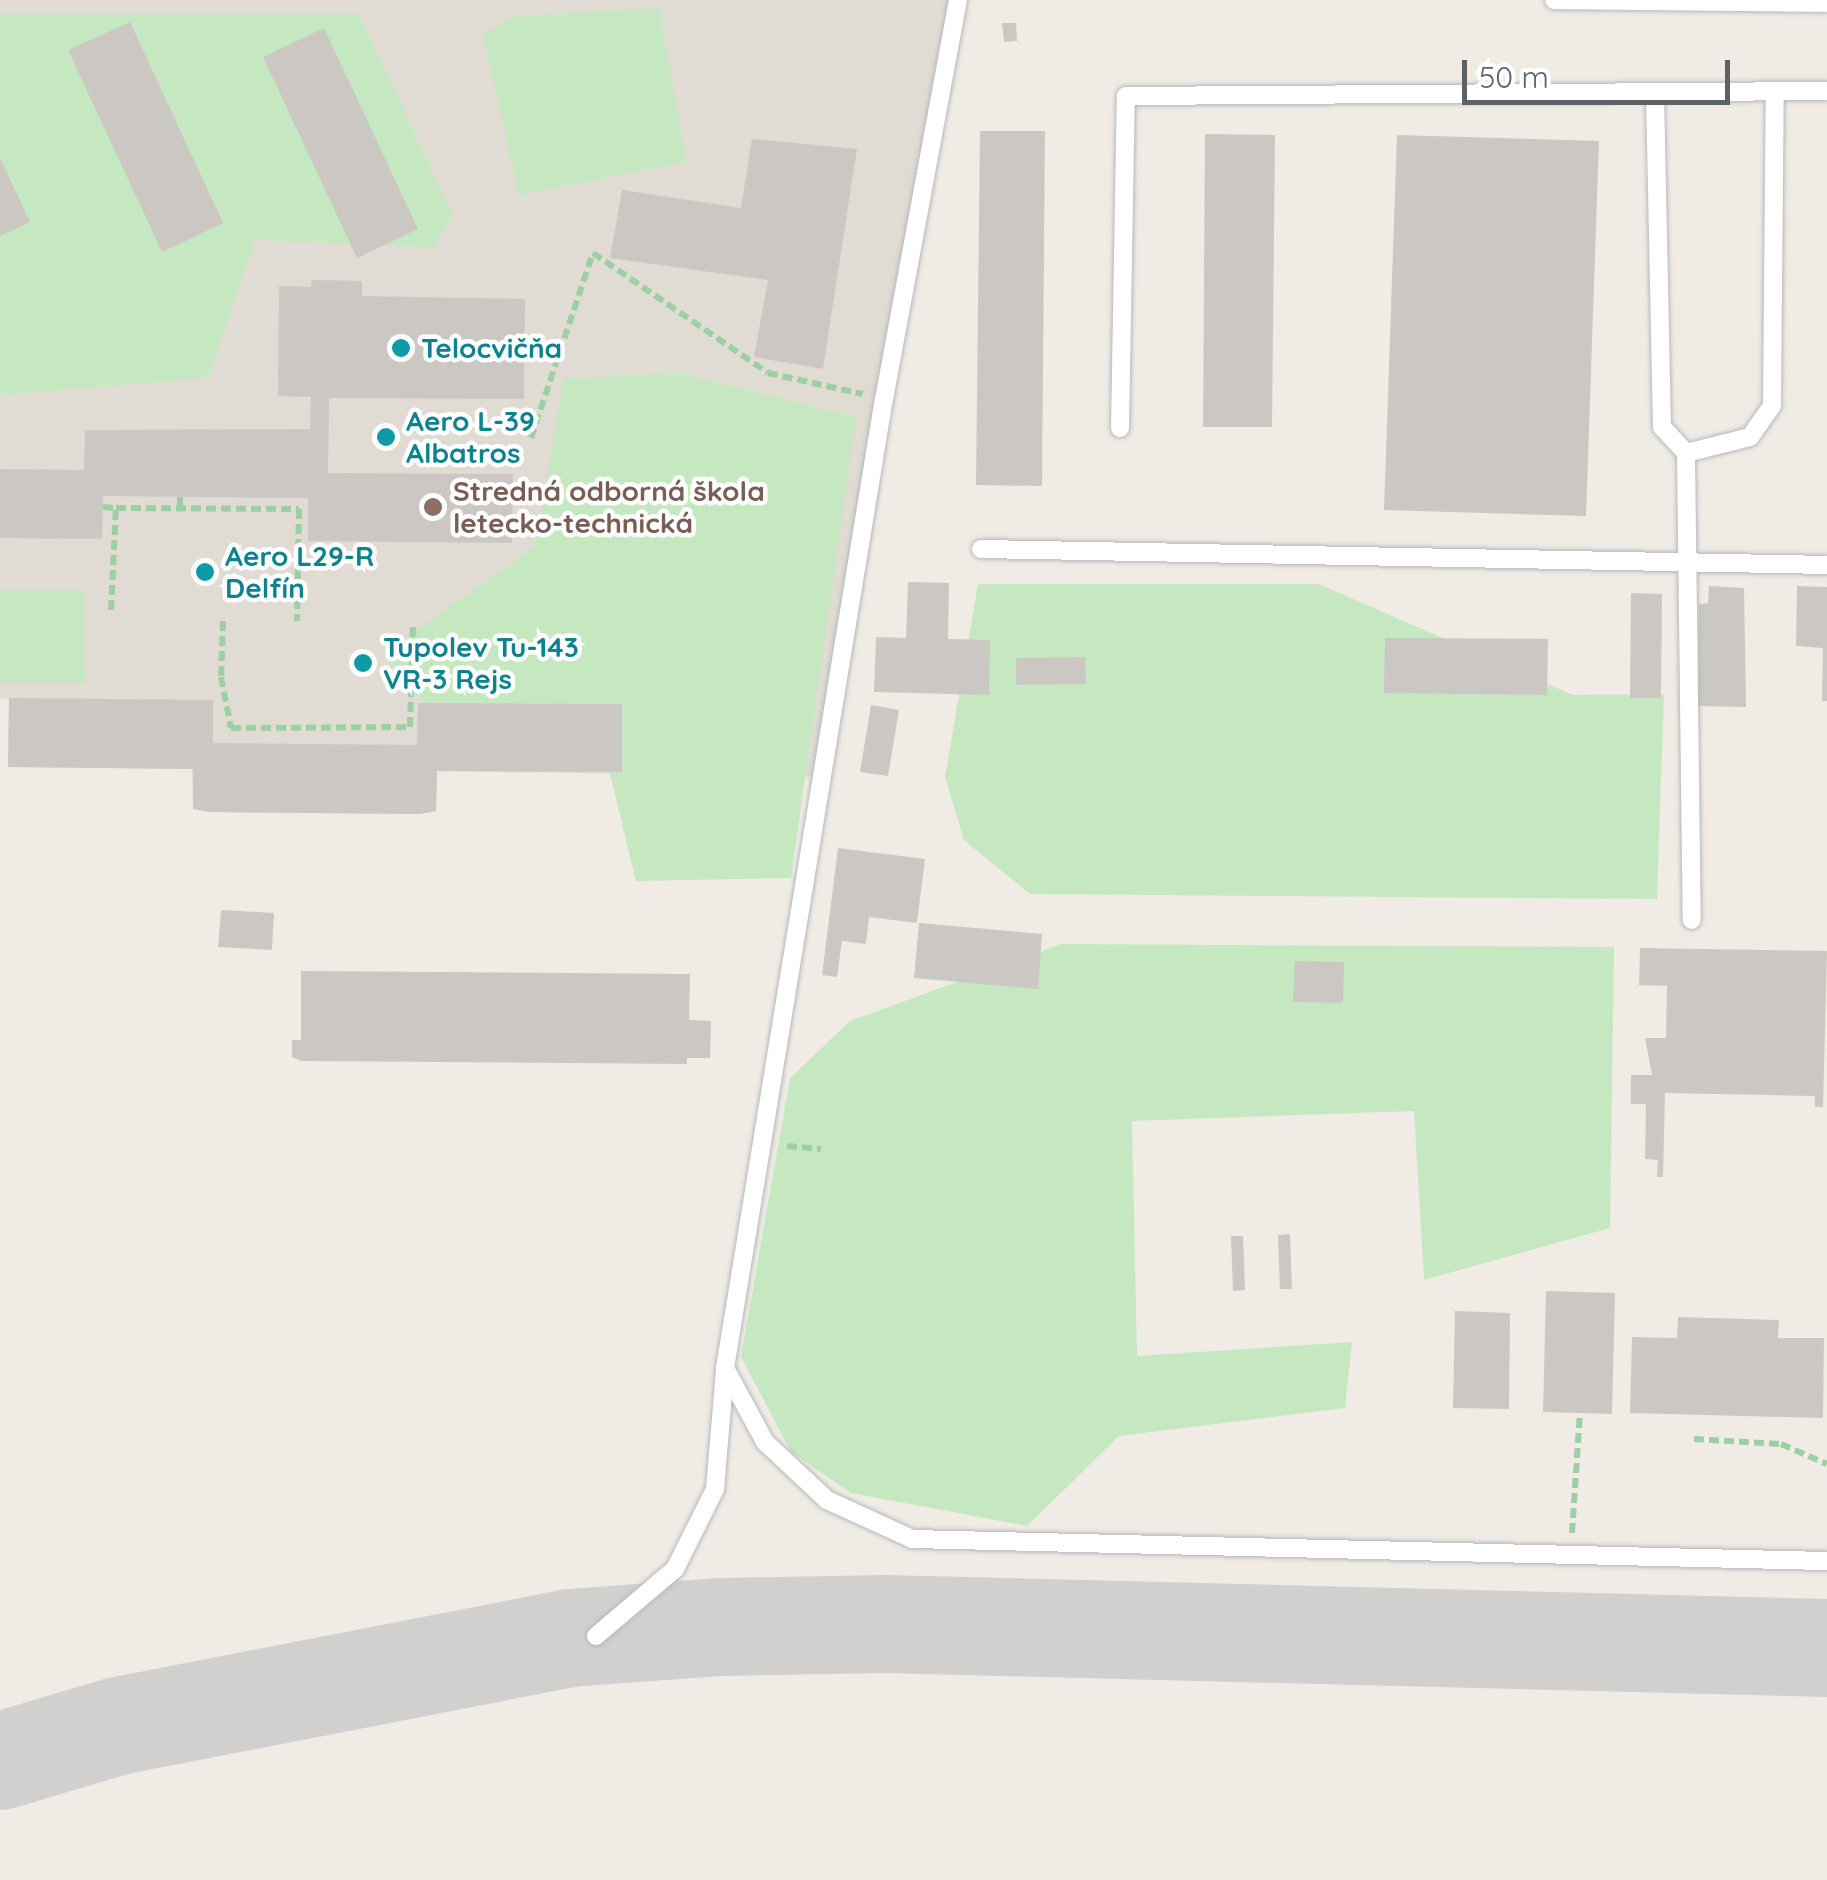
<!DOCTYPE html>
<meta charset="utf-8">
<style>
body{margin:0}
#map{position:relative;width:1827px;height:1880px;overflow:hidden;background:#f0ece5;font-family:Quicksand,sans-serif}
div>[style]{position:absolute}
.education>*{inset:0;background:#e0dbd3}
.green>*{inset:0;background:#c6e8c0}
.taxiway>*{height:98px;margin:-49px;padding:0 49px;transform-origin:49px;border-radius:49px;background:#d2d0ce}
.building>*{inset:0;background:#cbc7c2}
.path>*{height:6px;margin-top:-3px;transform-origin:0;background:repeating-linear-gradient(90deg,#9ccfa3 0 10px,transparent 0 15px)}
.roads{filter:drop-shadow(0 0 2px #b5b9bc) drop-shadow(0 0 2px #b5b9bc)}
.service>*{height:18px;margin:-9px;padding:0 9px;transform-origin:9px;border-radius:9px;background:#fff}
.dots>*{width:28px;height:28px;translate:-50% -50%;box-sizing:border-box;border:5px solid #fff;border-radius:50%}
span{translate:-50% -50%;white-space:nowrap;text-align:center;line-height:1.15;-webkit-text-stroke:9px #fff;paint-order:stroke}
.culture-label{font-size:28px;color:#0d838f;font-weight:700}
.left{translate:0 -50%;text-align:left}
.education-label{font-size:28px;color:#785e54;font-weight:700}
.scale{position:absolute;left:1462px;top:60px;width:268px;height:45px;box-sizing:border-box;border:5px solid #5d6266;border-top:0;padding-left:12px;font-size:30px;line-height:35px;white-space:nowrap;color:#5d6266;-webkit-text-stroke:8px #fff;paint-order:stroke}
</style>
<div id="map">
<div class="education">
<i style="clip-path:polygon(0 0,958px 0,824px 777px,437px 771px,436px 811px,420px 814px,209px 812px,193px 809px,192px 769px,8px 767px,9px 699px,0 698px)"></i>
</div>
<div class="green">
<i style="clip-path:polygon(659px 8px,686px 162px,519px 195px,483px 34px,516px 16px)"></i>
<i style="clip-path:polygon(0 14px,359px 14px,453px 215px,433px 247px,255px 240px,208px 378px,0 395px)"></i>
<i style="clip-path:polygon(681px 373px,856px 417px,791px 878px,636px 881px,602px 742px,444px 726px,382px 654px,535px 547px,564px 379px)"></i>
<i style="clip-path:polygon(978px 584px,1319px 584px,1573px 695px,1664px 694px,1657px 899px,1030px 894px,964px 840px,945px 777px)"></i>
<i style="clip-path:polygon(0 590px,84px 590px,85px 683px,0 683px)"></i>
<i style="clip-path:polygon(1061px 944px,1614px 947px,1610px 1228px,1424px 1280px,1414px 1111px,1132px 1121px,1137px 1356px,1352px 1342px,1345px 1408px,1119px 1436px,1027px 1526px,851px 1493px,791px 1452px,741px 1357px,790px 1078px,850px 1021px)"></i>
</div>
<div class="taxiway">
<i style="left:0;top:1761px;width:123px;rotate:-16.5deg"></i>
<i style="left:118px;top:1726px;width:460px;rotate:-11deg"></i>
<i style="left:569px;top:1638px;width:150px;rotate:-4.2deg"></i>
<i style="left:719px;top:1627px;width:166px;rotate:-1deg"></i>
<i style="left:885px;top:1624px;width:942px;rotate:1.46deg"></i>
</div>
<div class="building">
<i style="clip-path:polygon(130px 22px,223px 223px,162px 252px,68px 50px)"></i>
<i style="clip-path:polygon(1002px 23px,1016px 23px,1017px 41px,1004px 42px)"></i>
<i style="clip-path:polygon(324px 28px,418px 229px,357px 258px,263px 57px)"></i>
<i style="clip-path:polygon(980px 131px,1045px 131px,1042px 486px,976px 485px)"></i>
<i style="clip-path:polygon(1205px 134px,1275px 135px,1272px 427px,1203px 427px)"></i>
<i style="clip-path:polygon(1397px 135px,1599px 141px,1586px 516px,1384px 510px)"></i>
<i style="clip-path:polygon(752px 139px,857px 149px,823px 369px,754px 357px,768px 280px,610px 258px,622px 190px,741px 208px)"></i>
<i style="clip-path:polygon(0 158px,30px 222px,0 236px)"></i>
<i style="clip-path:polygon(312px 280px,362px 281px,362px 296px,525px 299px,524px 399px,329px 398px,328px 473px,513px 474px,512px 543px,308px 541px,308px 498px,103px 496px,102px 539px,0 538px,0 469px,84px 470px,85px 430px,310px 429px,311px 397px,278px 396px,279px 286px,311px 287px)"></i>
<i style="clip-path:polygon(908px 582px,949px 583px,948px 639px,990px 640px,989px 695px,874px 692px,876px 637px,906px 638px)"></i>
<i style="clip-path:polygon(1709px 586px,1744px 588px,1746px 707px,1698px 706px,1699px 604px,1708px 603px)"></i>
<i style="clip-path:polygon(1797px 586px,1827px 587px,1827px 701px,1822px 701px,1823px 648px,1796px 646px)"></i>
<i style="clip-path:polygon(1631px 593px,1662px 594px,1661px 698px,1630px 698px)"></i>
<i style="clip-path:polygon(1385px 638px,1548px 639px,1547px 695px,1384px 693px)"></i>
<i style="clip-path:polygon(1085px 657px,1086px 684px,1016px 685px,1016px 658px)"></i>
<i style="clip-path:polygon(9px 698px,213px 700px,213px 743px,417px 745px,418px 703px,622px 704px,622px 772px,437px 771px,436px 811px,420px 814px,209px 812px,193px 809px,193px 769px,8px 767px)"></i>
<i style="clip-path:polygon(871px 705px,899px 710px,888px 776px,860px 772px)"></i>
<i style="clip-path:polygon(838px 848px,925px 859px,917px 923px,869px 917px,866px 944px,842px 941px,837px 977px,822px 975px)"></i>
<i style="clip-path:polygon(221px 910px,274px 913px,272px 950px,218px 947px)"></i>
<i style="clip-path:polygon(919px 923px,1042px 934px,1038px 989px,914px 978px)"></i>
<i style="clip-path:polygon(1640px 948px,1827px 951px,1823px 1107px,1815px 1107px,1815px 1096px,1665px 1093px,1663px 1177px,1657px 1177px,1658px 1160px,1645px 1159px,1646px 1104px,1631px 1104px,1631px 1075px,1652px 1075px,1645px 1038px,1666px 1038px,1667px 986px,1639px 985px)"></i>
<i style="clip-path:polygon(1295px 961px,1344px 962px,1343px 1003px,1293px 1002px)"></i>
<i style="clip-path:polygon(301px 971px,690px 974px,689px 1020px,711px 1021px,710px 1058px,687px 1058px,687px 1064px,301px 1061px,292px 1057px,292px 1040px,301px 1040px)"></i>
<i style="clip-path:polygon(1290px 1234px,1292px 1289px,1280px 1289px,1278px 1235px)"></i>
<i style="clip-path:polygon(1231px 1236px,1243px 1236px,1245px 1290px,1233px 1291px)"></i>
<i style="clip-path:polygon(1546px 1291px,1615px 1293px,1612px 1414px,1543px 1412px)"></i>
<i style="clip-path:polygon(1455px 1311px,1510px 1313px,1509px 1409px,1453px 1408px)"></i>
<i style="clip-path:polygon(1678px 1317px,1779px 1320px,1778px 1338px,1824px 1338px,1823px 1418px,1630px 1413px,1632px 1337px,1677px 1338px)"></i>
</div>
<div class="path">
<i style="left:531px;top:438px;width:195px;rotate:-71.5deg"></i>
<i style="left:593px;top:253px;width:212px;rotate:34.4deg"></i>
<i style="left:768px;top:373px;width:97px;rotate:12.5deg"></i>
<i style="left:180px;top:497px;width:11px;rotate:90deg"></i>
<i style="left:103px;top:507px;width:13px;rotate:4deg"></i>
<i style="left:111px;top:610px;width:102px;rotate:-87.2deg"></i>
<i style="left:116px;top:508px;width:183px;rotate:0.3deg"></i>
<i style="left:299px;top:509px;width:112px;rotate:91deg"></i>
<i style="left:223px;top:621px;width:56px;rotate:92deg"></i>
<i style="left:221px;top:677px;width:52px;rotate:78.9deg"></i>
<i style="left:231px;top:728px;width:179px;rotate:-0.3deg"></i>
<i style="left:410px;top:727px;width:103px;rotate:-88.3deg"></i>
<i style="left:787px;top:1146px;width:34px;rotate:5deg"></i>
<i style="left:1694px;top:1439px;width:87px;rotate:3.3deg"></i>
<i style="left:1781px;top:1444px;width:50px;rotate:23.5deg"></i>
<i style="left:1572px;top:1533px;width:120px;rotate:-86.2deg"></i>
</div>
<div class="roads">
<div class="service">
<i style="left:958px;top:0;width:405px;rotate:100.5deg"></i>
<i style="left:884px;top:398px;width:983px;rotate:99.31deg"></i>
<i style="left:725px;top:1368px;width:84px;rotate:61.6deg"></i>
<i style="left:765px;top:1442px;width:85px;rotate:43.1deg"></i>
<i style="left:827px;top:1500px;width:94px;rotate:24.6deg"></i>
<i style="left:912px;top:1539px;width:915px;rotate:1.38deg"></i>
<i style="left:1554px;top:0;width:273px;rotate:0.6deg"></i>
<i style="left:1655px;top:94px;width:333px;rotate:88.8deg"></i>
<i style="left:1662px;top:427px;width:35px;rotate:47deg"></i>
<i style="left:1686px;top:453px;width:467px;rotate:89.3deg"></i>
<i style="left:1120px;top:428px;width:332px;rotate:-89deg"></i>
<i style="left:1126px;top:96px;width:701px;rotate:-0.41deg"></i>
<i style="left:1686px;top:453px;width:66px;rotate:-14deg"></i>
<i style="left:1750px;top:437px;width:39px;rotate:-55deg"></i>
<i style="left:1772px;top:405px;width:314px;rotate:-89.5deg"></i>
<i style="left:981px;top:549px;width:846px;rotate:1.08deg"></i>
<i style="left:596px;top:1636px;width:104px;rotate:-40.3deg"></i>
<i style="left:675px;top:1569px;width:89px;rotate:-63.4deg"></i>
<i style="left:715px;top:1489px;width:120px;rotate:-85.2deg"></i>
</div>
</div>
<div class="dots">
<i style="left:401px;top:348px;background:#0f9aa8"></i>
<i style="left:386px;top:437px;background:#0f9aa8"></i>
<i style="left:433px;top:507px;background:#8d6e63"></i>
<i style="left:205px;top:572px;background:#0f9aa8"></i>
<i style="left:363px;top:663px;background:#0f9aa8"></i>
</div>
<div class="culture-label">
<span class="left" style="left:421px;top:348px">Telocvičňa</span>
<span class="left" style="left:406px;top:437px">Aero L-39<br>Albatros</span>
<span class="left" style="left:225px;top:572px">Aero L29-R<br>Delfín</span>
<span class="left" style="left:383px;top:663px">Tupolev Tu-143<br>VR-3 Rejs</span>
</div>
<div class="education-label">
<span class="left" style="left:453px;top:507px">Stredná odborná škola<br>letecko-technická</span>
</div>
<div class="scale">50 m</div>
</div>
